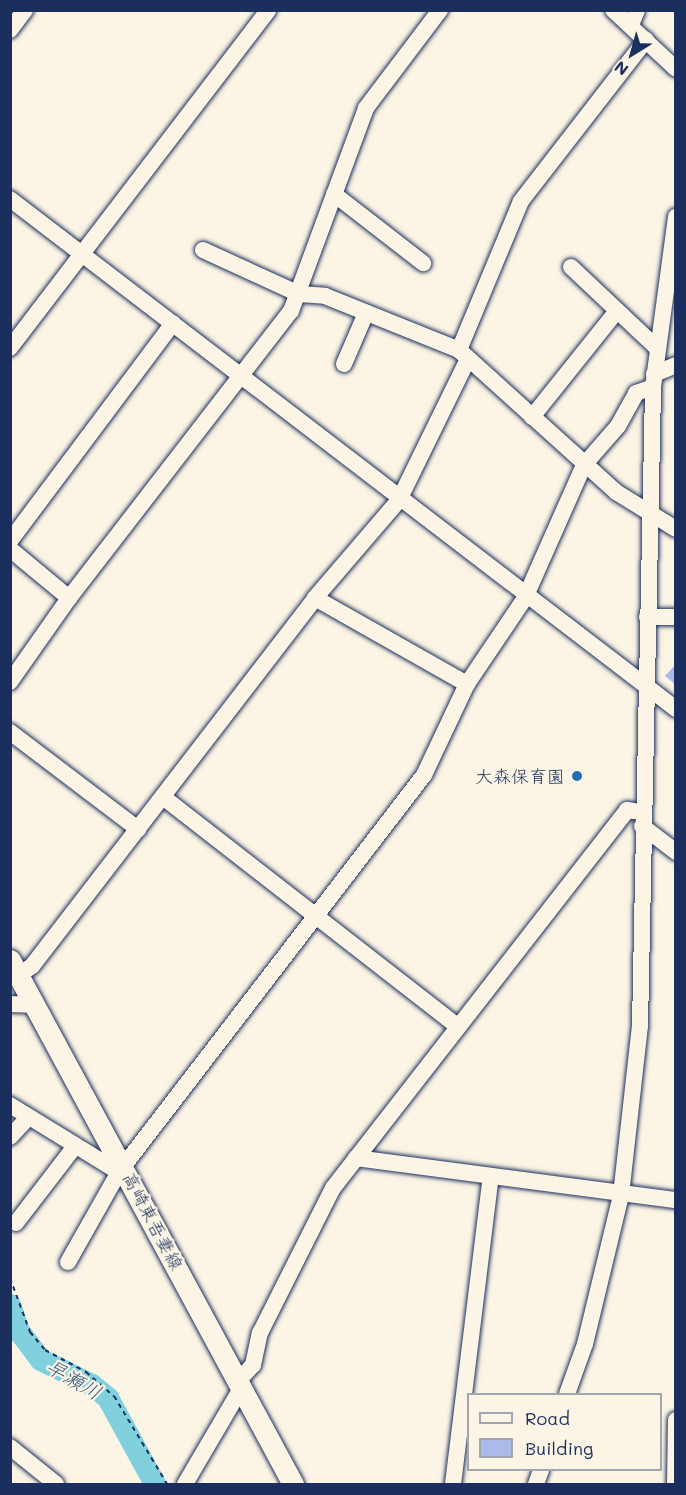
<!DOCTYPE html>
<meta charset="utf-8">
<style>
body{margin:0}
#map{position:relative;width:686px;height:1495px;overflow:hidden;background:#fcf5e5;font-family:Mali,"Klee One",sans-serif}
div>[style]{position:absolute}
.river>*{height:22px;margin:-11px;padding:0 11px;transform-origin:11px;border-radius:11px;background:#80d0dd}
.building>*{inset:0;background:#acbaea}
.path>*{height:2px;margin-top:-1px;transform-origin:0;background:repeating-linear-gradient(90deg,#1b2f5e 0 4.5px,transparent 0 9px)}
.roads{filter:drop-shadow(0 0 2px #1b2f5e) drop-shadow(0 0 2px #1b2f5e)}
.minor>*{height:16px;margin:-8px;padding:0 8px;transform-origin:8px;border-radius:8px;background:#fcf5e5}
.major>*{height:21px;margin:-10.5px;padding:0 10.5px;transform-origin:10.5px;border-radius:10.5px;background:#fcf5e5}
.dots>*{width:16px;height:16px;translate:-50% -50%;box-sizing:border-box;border:3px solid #fcf5e5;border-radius:50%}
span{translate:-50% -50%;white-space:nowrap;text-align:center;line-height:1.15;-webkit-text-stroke:4.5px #fcf5e5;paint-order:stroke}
.poi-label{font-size:18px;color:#1b2f5e}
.right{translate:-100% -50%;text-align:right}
.street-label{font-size:18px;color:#1b2f5e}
.water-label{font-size:20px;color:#34577e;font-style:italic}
.frame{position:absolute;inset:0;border:12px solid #1b2f5e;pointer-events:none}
.legend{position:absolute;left:467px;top:1393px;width:195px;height:78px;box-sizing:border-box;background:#fcf5e5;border:2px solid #a2a6af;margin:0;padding:8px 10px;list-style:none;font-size:18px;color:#1b2f5e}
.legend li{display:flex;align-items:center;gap:12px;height:30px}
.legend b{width:30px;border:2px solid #a2a6af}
.north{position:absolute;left:602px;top:24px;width:60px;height:60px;-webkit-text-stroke:4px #fcf5e5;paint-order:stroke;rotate:217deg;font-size:16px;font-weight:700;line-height:24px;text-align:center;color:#1b2f5e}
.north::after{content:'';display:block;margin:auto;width:21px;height:27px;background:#1b2f5e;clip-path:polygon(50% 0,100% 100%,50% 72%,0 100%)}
</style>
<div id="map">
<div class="river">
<i style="left:10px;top:1305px;width:28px;rotate:71deg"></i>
<i style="left:19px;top:1331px;width:36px;rotate:53deg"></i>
<i style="left:41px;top:1360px;width:57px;rotate:26.1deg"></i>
<i style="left:92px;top:1385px;width:21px;rotate:39deg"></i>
<i style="left:108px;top:1398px;width:98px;rotate:61.3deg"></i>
</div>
<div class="building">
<i style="clip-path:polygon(676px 664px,676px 685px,665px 676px)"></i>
</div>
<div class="path">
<i style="left:10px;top:1278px;width:58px;rotate:69.7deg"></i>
<i style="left:30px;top:1332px;width:23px;rotate:50deg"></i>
<i style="left:45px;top:1350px;width:47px;rotate:28.2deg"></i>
<i style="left:86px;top:1372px;width:37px;rotate:41deg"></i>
<i style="left:114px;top:1396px;width:103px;rotate:58.9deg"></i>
</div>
<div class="roads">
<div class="minor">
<i style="left:613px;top:10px;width:86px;rotate:43.1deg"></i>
<i style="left:631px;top:25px;width:16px;rotate:-68deg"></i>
<i style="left:10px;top:30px;width:25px;rotate:-53deg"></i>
<i style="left:334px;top:194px;width:113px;rotate:37.8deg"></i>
<i style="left:10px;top:199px;width:839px;rotate:37.44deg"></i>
<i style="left:203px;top:250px;width:106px;rotate:24.6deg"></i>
<i style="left:299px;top:294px;width:26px;rotate:4deg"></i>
<i style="left:325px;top:296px;width:144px;rotate:21.9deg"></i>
<i style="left:459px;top:350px;width:212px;rotate:42.1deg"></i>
<i style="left:616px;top:492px;width:70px;rotate:31.7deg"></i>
<i style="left:571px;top:267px;width:117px;rotate:43.3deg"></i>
<i style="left:10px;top:348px;width:425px;rotate:-52.6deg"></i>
<i style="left:459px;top:350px;width:161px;rotate:-67.4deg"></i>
<i style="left:521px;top:201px;width:204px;rotate:-52.2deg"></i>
<i style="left:344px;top:364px;width:56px;rotate:-66.7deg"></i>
<i style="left:654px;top:374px;width:24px;rotate:-22deg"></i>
<i style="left:532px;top:417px;width:136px;rotate:-51.3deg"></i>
<i style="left:10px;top:541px;width:272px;rotate:-53.2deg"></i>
<i style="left:10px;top:549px;width:77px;rotate:39.7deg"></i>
<i style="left:315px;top:598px;width:175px;rotate:29.5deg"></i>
<i style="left:647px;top:617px;width:29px"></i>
<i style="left:10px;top:682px;width:103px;rotate:-54.9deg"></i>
<i style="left:69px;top:598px;width:363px;rotate:-52.3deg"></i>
<i style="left:291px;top:311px;width:216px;rotate:-69.7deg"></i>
<i style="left:366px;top:108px;width:123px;rotate:-52.9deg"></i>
<i style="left:10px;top:732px;width:161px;rotate:37.2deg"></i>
<i style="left:163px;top:797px;width:374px;rotate:37.9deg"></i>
<i style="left:642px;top:826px;width:43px;rotate:37.4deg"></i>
<i style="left:19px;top:975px;width:16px;rotate:-35deg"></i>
<i style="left:32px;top:966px;width:464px;rotate:-52.4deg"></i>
<i style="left:315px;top:598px;width:129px;rotate:-49.4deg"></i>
<i style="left:399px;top:500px;width:157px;rotate:-63.9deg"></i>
<i style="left:10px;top:1004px;width:26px;rotate:2deg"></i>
<i style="left:10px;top:1105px;width:128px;rotate:31.6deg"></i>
<i style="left:119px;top:1172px;width:501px;rotate:-52.47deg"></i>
<i style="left:424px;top:775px;width:101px;rotate:-64.7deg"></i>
<i style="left:467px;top:684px;width:104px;rotate:-56deg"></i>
<i style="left:525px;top:598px;width:145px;rotate:-66.1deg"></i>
<i style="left:584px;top:465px;width:52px;rotate:-48.9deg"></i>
<i style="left:618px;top:426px;width:38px;rotate:-61deg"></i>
<i style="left:636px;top:393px;width:18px;rotate:-19deg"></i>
<i style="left:10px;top:1137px;width:26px;rotate:-47deg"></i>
<i style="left:356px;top:1158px;width:323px;rotate:7.5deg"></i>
<i style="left:16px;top:1223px;width:97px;rotate:-52.5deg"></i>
<i style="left:68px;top:1262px;width:103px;rotate:-60.5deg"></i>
<i style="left:238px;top:1381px;width:22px;rotate:-47deg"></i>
<i style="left:253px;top:1365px;width:33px;rotate:-78deg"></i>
<i style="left:260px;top:1333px;width:162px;rotate:-63.3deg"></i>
<i style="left:333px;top:1188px;width:479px;rotate:-52.1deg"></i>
<i style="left:627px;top:810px;width:15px;rotate:8deg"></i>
<i style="left:567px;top:1394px;width:53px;rotate:-70.2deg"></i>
<i style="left:585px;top:1344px;width:153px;rotate:-76.4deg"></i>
<i style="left:621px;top:1195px;width:170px;rotate:-83.6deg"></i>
<i style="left:640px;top:1026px;width:639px;rotate:-88.83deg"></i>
<i style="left:653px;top:387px;width:172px;rotate:-82.3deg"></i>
<i style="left:10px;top:1447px;width:59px;rotate:38.8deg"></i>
<i style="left:185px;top:1484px;width:113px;rotate:-59.6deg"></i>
<i style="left:453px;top:1484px;width:310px;rotate:-83deg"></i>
<i style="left:536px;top:1484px;width:15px;rotate:-70deg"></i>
<i style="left:675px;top:1484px;width:64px;rotate:-89.1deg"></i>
</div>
<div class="major">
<i style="left:10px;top:960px;width:596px;rotate:61.63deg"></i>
</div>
</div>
<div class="dots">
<i style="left:577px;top:776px;background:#1f6fb2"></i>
</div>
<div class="poi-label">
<span class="right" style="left:565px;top:776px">大森保育園</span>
</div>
<div class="street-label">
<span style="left:153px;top:1221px;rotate:62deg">高崎東吾妻線</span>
</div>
<div class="water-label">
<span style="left:74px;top:1379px;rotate:30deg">早瀬川</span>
</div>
<div class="frame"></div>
<ul class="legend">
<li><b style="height:8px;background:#fcf5e5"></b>Road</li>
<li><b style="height:16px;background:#acbaea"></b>Building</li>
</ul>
<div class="north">N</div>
</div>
